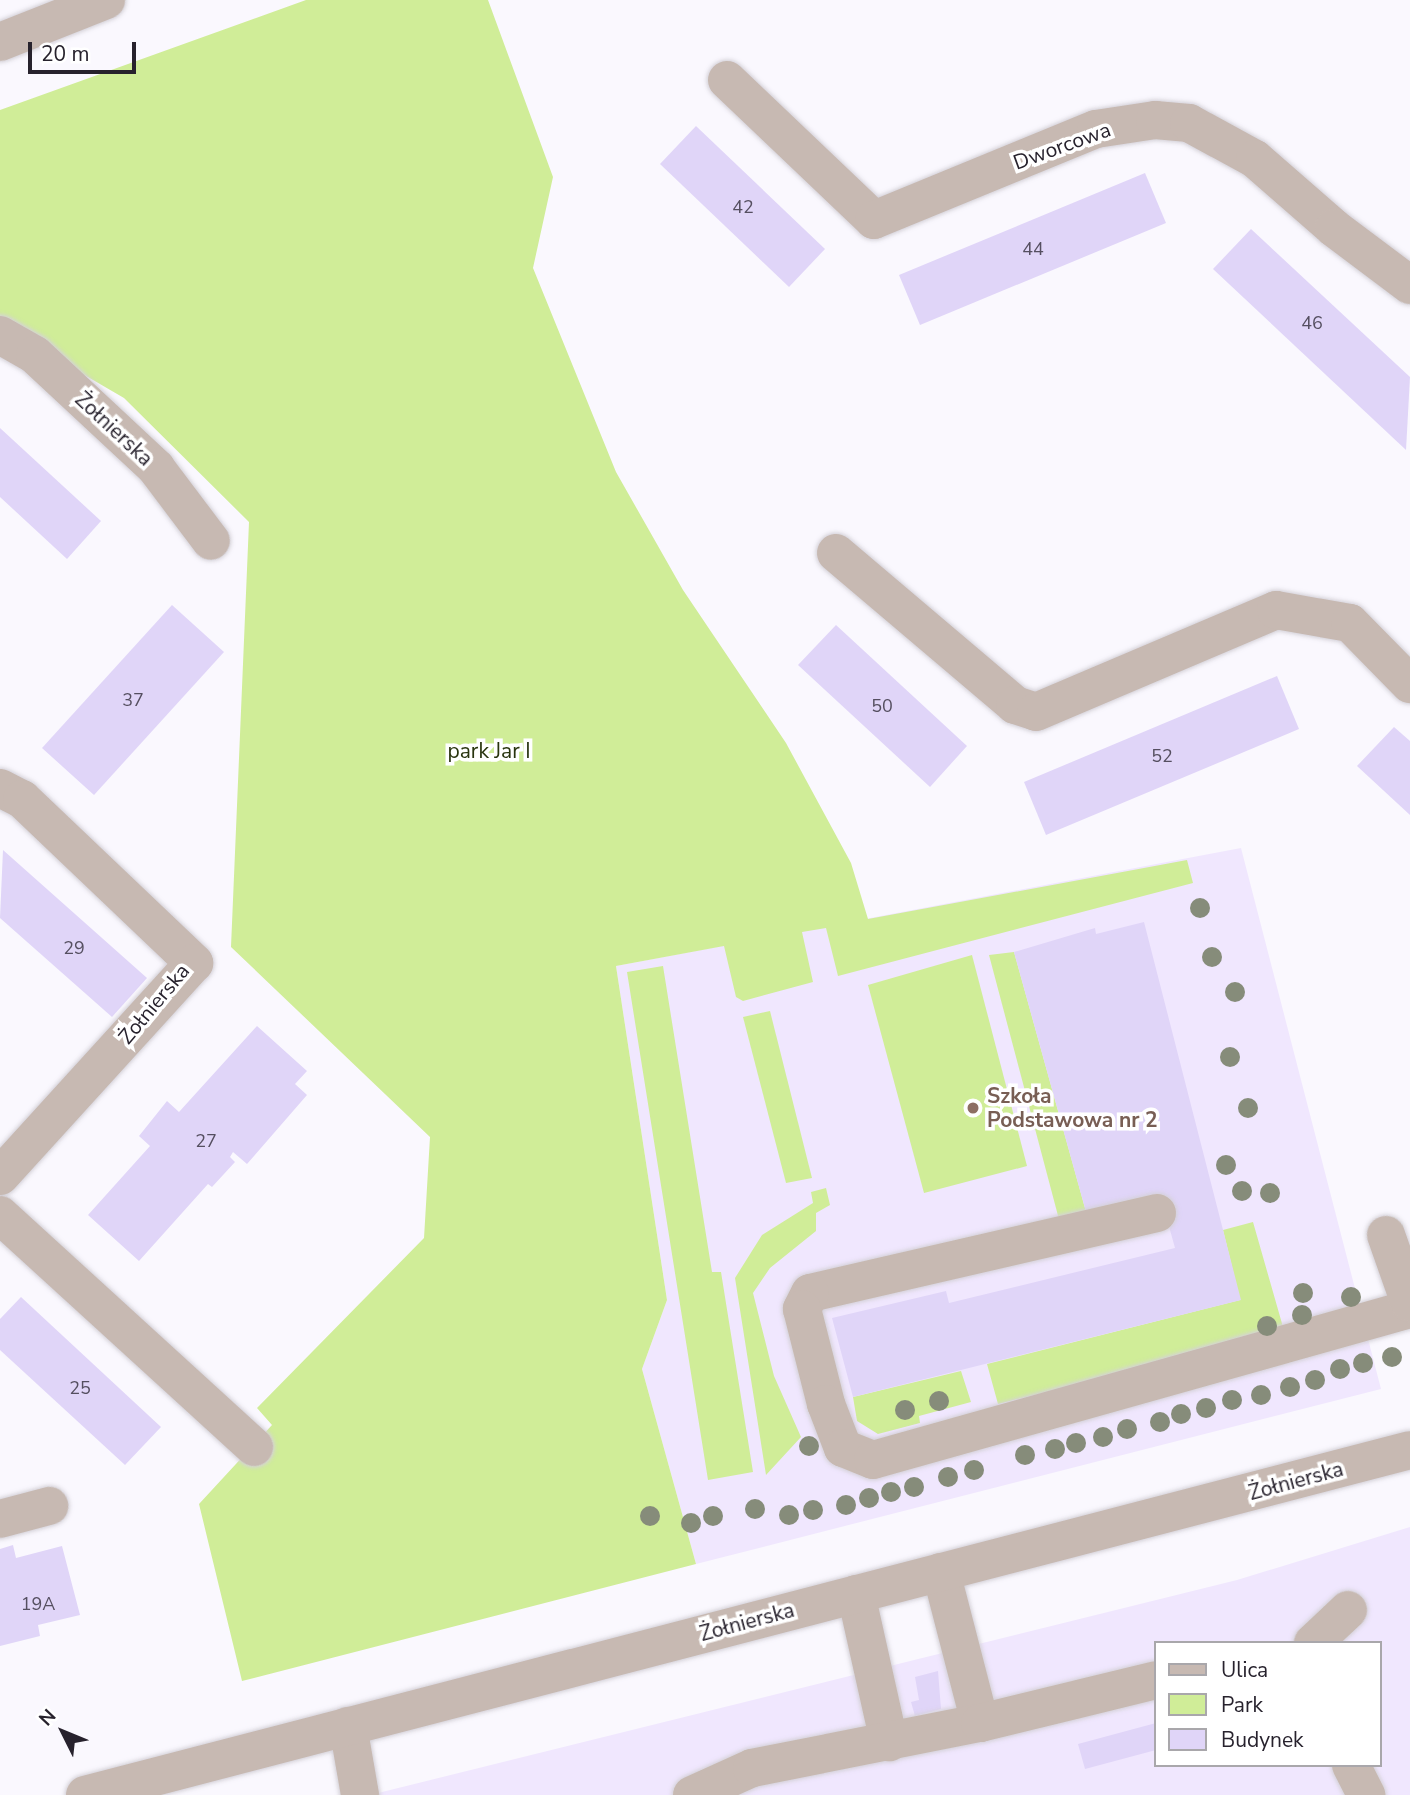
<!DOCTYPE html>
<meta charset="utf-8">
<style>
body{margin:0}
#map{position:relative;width:1410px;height:1795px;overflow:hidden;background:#faf8fe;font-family:"Nunito Sans",sans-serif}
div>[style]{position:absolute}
.built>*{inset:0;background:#f0e7fe}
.green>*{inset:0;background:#d0ed98}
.building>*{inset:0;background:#e0d5f8}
.roads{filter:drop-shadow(0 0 2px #d4d1d8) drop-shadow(0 0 2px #d4d1d8)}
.minor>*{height:38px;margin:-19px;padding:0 19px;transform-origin:19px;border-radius:19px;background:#c7b9b2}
.trees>*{width:20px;height:20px;margin:-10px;border-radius:50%;background:#868c7a}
.dots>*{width:19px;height:19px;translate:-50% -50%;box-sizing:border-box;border:4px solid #fff;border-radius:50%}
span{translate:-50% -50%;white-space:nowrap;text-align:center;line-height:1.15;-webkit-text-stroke:7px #fff;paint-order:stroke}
.number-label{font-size:18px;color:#554f60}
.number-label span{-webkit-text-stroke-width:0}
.street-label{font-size:21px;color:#27222d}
.park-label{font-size:21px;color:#28340e}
.education-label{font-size:21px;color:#785e54;font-weight:700}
.left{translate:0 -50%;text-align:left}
.legend{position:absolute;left:1154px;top:1641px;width:228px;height:126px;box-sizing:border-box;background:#fff;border:2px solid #a9a7ab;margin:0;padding:9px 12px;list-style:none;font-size:21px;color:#27222d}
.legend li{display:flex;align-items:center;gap:14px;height:35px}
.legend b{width:35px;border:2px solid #a9a7ab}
.north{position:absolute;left:28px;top:1697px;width:70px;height:70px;-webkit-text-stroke:5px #fff;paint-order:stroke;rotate:313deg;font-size:19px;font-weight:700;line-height:28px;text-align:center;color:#27222d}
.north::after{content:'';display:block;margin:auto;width:24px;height:32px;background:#27222d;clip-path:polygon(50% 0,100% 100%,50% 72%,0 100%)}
.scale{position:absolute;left:28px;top:42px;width:108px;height:32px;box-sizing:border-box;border:4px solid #27222d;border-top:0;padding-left:9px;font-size:21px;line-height:24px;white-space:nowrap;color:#27222d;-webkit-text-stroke:5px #fff;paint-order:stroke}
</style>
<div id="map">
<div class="built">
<i style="clip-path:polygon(1241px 848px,1381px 1389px,696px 1564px,642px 1369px,667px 1300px,616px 966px)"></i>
<i style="clip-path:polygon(evenodd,1410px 1527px,1410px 1795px,370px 1795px,1237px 1580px,1410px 1527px,1156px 1643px,1380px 1643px,1380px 1765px,1156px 1765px,1156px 1643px)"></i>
</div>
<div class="green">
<i style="clip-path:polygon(306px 0,488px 0,553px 177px,533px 268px,616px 472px,683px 590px,786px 743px,851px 863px,868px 919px,1187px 860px,1193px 883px,838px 976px,826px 928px,802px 932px,813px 982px,743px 1001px,736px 997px,724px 946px,616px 966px,667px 1300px,642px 1369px,696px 1564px,242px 1681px,199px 1504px,272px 1425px,257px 1408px,424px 1238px,430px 1137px,231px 947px,249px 522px,124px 398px,0 326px,0 110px)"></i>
<i style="clip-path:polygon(1014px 952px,1088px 1219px,1061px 1227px,989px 955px)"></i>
<i style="clip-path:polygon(972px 955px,1027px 1166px,924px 1193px,868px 985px)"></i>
<i style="clip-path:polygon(663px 966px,712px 1272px,721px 1272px,753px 1472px,708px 1480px,627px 972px)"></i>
<i style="clip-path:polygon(770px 1011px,812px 1178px,786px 1183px,743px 1017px)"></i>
<i style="clip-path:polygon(826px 1188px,830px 1205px,816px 1213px,816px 1231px,770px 1268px,753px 1293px,774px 1376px,801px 1437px,766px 1475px,735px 1278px,762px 1235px,813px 1203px,811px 1192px)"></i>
<i style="clip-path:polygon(1253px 1222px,1285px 1334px,998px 1404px,987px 1364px,1240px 1300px,1223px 1230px)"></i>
<i style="clip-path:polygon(961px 1371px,971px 1402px,919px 1416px,920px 1423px,878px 1434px,857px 1421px,853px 1397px)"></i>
</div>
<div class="building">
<i style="clip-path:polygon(696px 126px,825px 249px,789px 287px,660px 164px)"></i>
<i style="clip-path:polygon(1145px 173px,1166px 223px,920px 325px,899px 275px)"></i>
<i style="clip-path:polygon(1251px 229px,1410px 377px,1406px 450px,1213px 269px)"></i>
<i style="clip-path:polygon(0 428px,101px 521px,67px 559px,0 497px)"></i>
<i style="clip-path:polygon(172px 605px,224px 652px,94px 795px,42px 748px)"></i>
<i style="clip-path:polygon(836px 625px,967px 746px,930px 787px,798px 665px)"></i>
<i style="clip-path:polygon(1277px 676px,1299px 729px,1046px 835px,1024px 782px)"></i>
<i style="clip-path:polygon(1394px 727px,1410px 741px,1410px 815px,1357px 766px)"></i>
<i style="clip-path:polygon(3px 850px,147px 978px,112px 1017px,0 918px)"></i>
<i style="clip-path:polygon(1144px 922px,1241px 1300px,853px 1397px,832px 1318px,946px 1291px,949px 1303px,1175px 1248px,1162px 1201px,1088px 1219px,1014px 952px,1095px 928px,1096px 934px)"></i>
<i style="clip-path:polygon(257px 1026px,307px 1071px,295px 1084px,307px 1095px,247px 1164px,233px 1152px,230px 1157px,235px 1162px,212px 1187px,208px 1184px,139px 1261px,88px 1215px,150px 1146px,139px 1136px,167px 1101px,179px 1112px)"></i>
<i style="clip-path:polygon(21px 1297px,161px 1427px,125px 1465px,0 1350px,0 1319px)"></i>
<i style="clip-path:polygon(13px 1545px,16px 1558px,62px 1546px,80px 1615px,38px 1625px,40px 1636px,0 1646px,0 1549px)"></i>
<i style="clip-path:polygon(938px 1671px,941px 1709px,915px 1716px,911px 1702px,919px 1700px,915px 1677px)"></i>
<i style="clip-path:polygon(1156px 1723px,1156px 1750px,1085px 1769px,1078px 1744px)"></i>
</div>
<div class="roads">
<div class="minor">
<i style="left:0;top:42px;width:114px;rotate:-21.6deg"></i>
<i style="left:727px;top:80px;width:203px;rotate:43.6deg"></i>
<i style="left:874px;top:220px;width:240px;rotate:-22.3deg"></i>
<i style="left:1096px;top:129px;width:60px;rotate:-8.7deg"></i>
<i style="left:1155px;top:120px;width:34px;rotate:5deg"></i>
<i style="left:1189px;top:123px;width:75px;rotate:28.6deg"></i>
<i style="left:1255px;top:159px;width:105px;rotate:41.1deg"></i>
<i style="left:1334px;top:228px;width:95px;rotate:36.9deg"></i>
<i style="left:0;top:335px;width:40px;rotate:29.7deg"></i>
<i style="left:35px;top:355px;width:166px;rotate:43deg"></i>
<i style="left:156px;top:468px;width:91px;rotate:53deg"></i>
<i style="left:836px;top:553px;width:235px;rotate:40.3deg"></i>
<i style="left:1015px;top:705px;width:22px;rotate:18deg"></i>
<i style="left:1036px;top:712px;width:261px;rotate:-23deg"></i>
<i style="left:1276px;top:610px;width:75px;rotate:10deg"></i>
<i style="left:1350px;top:623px;width:86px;rotate:45.5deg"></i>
<i style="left:0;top:788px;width:25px;rotate:27deg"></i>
<i style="left:22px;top:799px;width:238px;rotate:43.6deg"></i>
<i style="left:194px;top:963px;width:288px;rotate:132.3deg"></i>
<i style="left:1157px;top:1213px;width:356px;rotate:167deg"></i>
<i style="left:810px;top:1293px;width:18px;rotate:117deg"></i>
<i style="left:802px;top:1309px;width:98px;rotate:75.8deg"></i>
<i style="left:826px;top:1404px;width:47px;rotate:68.9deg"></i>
<i style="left:843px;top:1448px;width:32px;rotate:22deg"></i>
<i style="left:873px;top:1460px;width:558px;rotate:-15.71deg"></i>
<i style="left:0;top:1215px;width:344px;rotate:42.4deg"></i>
<i style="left:1386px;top:1235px;width:72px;rotate:70.6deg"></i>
<i style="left:0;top:1519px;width:51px;rotate:-14.9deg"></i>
<i style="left:941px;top:1572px;width:156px;rotate:75.5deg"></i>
<i style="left:856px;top:1594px;width:152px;rotate:77.4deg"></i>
<i style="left:1313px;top:1643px;width:48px;rotate:-43.3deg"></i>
<i style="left:348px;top:1726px;width:70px;rotate:80.1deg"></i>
<i style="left:1351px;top:1765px;width:34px;rotate:63deg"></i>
<i style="left:85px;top:1795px;width:1369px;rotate:-14.59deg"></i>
<i style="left:692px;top:1795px;width:66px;rotate:-24.2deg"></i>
<i style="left:752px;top:1768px;width:232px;rotate:-11.2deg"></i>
<i style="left:980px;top:1723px;width:181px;rotate:-13.7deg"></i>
</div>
</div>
<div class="trees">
<i style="left:1200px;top:908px"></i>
<i style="left:1212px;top:957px"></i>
<i style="left:1235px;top:992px"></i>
<i style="left:1230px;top:1057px"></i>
<i style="left:1248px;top:1108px"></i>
<i style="left:1226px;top:1165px"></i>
<i style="left:1242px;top:1191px"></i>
<i style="left:1270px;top:1193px"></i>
<i style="left:1303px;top:1293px"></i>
<i style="left:1351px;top:1297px"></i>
<i style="left:1302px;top:1315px"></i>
<i style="left:1267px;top:1326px"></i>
<i style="left:1392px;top:1357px"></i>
<i style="left:1363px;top:1363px"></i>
<i style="left:1340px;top:1369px"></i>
<i style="left:1315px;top:1380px"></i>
<i style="left:1290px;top:1387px"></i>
<i style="left:1261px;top:1395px"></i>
<i style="left:1232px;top:1400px"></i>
<i style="left:939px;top:1401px"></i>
<i style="left:1206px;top:1408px"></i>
<i style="left:905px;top:1410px"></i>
<i style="left:1181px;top:1414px"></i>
<i style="left:1160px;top:1422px"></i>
<i style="left:1127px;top:1429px"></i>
<i style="left:1103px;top:1437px"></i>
<i style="left:1076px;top:1443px"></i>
<i style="left:809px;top:1446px"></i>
<i style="left:1055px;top:1449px"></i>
<i style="left:1025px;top:1455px"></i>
<i style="left:974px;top:1470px"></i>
<i style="left:948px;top:1477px"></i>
<i style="left:914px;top:1487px"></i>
<i style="left:891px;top:1492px"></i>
<i style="left:869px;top:1498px"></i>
<i style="left:846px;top:1505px"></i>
<i style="left:755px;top:1509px"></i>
<i style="left:813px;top:1510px"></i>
<i style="left:789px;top:1515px"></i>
<i style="left:650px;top:1516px"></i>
<i style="left:713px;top:1516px"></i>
<i style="left:691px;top:1523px"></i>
</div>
<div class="dots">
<i style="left:973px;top:1108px;background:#8d6e63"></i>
</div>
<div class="number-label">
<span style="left:743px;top:207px">42</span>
<span style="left:1033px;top:249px">44</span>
<span style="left:1312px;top:323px">46</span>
<span style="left:133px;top:700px">37</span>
<span style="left:882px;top:706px">50</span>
<span style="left:1162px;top:756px">52</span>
<span style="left:74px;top:948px">29</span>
<span style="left:206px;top:1141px">27</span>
<span style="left:80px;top:1388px">25</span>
<span style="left:38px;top:1604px">19A</span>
</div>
<div class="street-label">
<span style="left:1062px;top:146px;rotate:-20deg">Dworcowa</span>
<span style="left:114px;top:429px;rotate:43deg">Żołnierska</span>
<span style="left:154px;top:1004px;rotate:-50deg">Żołnierska</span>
<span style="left:1296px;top:1481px;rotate:-15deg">Żołnierska</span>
<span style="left:747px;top:1622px;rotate:-15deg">Żołnierska</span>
</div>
<div class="park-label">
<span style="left:489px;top:751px">park Jar I</span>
</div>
<div class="education-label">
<span class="left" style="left:987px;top:1108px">Szkoła<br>Podstawowa nr 2</span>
</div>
<ul class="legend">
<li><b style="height:9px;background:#c7b9b2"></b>Ulica</li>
<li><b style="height:19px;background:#d0ed98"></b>Park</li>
<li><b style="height:19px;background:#e0d5f8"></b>Budynek</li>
</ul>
<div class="north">N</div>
<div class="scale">20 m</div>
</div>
